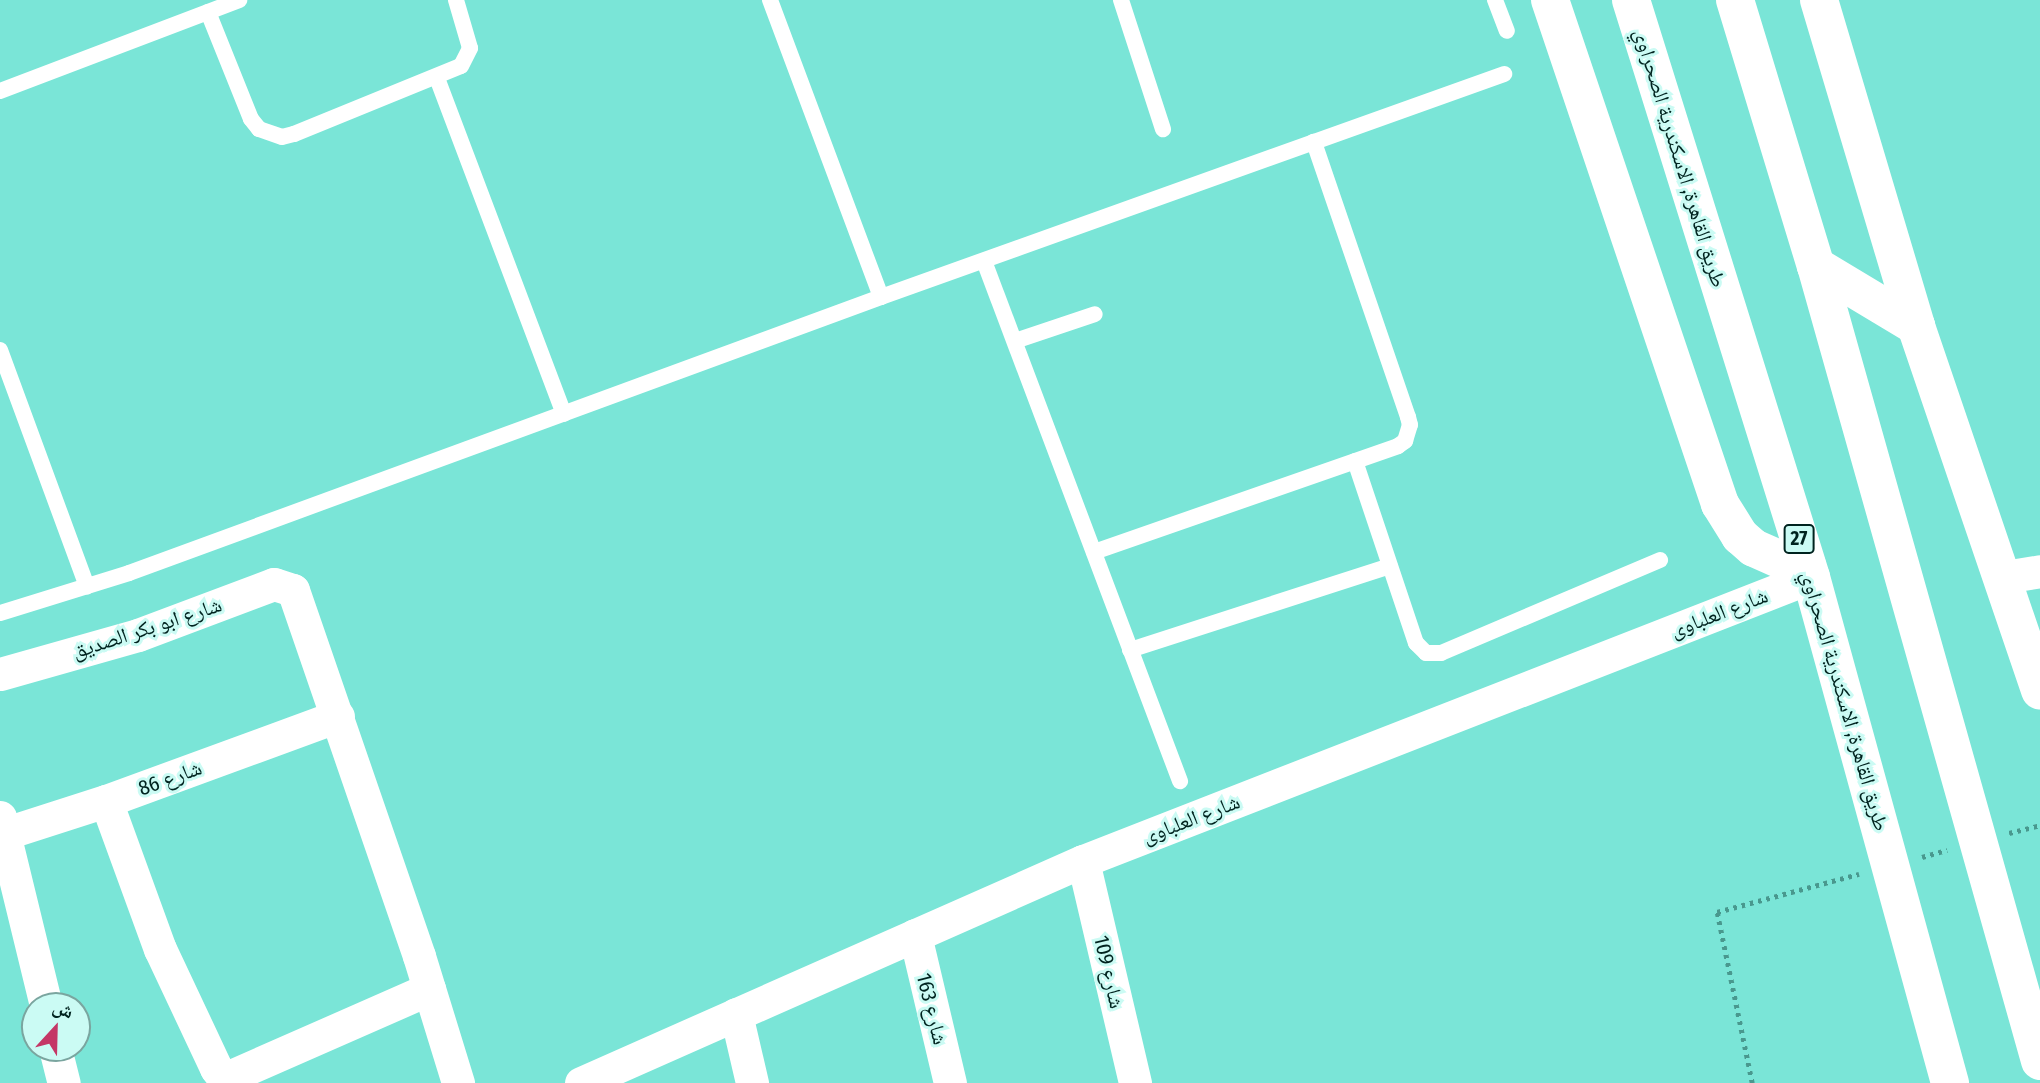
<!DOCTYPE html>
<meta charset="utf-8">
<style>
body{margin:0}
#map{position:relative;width:2040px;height:1083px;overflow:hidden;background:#7ae5d7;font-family:"Fira Sans Condensed","Noto Naskh Arabic",sans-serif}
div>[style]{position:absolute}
.path>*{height:4.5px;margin-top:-2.25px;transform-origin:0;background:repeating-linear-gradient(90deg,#49988e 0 3.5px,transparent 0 8.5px)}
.lane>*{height:16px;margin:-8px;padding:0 8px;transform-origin:8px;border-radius:8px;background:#fff}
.street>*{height:33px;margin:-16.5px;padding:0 16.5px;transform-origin:16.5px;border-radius:16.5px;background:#fff}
.secondary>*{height:38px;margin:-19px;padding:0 19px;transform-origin:19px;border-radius:19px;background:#fff}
.highway>*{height:38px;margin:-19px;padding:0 19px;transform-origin:19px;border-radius:19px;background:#fff}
span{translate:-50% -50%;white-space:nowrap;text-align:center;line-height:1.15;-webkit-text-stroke:6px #cbfbf4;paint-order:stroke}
.shield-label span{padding:2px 5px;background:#cbfbf4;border:2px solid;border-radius:5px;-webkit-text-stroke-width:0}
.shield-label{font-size:19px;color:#00231f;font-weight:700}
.street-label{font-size:21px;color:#00231f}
.north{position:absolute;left:21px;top:992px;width:70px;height:70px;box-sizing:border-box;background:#cbfbf4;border:2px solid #7aa59f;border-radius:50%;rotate:22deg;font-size:19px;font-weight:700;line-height:28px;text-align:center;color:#00231f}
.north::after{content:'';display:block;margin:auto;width:24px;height:32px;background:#c43766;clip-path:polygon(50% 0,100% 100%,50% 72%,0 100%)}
</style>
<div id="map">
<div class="path">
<i style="left:2009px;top:833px;width:32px;rotate:-14deg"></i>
<i style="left:1922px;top:857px;width:26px;rotate:-16deg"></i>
<i style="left:1752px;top:1083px;width:175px;rotate:-101.6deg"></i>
<i style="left:1717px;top:912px;width:147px;rotate:-15deg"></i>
</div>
<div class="lane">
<i style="left:770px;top:0;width:317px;rotate:69.5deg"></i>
<i style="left:1121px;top:0;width:136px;rotate:72deg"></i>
<i style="left:1495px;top:0;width:33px;rotate:69deg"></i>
<i style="left:208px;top:12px;width:115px;rotate:68.1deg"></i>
<i style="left:251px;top:119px;width:13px;rotate:51deg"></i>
<i style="left:259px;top:129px;width:24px;rotate:19deg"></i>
<i style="left:282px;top:137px;width:12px;rotate:-14deg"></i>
<i style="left:294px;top:134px;width:180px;rotate:-22.2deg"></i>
<i style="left:461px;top:66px;width:20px;rotate:-63deg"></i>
<i style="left:470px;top:48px;width:50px;rotate:-106.3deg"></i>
<i style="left:437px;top:78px;width:359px;rotate:69.3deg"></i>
<i style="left:0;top:91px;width:256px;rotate:-20.8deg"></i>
<i style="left:984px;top:261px;width:556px;rotate:69.35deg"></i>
<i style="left:1015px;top:341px;width:84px;rotate:-18.6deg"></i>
<i style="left:0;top:350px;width:252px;rotate:69.8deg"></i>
<i style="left:1355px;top:461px;width:192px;rotate:71.5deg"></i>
<i style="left:1416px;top:643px;width:14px;rotate:45deg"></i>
<i style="left:1426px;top:653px;width:15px"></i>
<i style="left:1441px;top:653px;width:238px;rotate:-23deg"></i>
<i style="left:1094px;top:552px;width:322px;rotate:-19.2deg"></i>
<i style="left:1398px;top:446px;width:9px;rotate:-36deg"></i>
<i style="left:1405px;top:441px;width:17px;rotate:-73deg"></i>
<i style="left:1410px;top:425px;width:8px;rotate:-104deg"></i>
<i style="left:1408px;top:417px;width:291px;rotate:-108.9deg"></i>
<i style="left:0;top:613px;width:135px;rotate:-17.2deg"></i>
<i style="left:129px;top:573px;width:801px;rotate:-20.15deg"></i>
<i style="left:881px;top:297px;width:662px;rotate:-19.69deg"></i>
<i style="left:1130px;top:650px;width:273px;rotate:-17.9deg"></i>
</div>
<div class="street">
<i style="left:2004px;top:577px;width:36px;rotate:-9deg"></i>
<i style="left:0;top:674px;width:143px;rotate:-15.8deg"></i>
<i style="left:138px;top:635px;width:145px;rotate:-20.6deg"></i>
<i style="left:274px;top:584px;width:20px;rotate:18deg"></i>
<i style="left:293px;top:590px;width:387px;rotate:71deg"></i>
<i style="left:419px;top:956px;width:133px;rotate:72.9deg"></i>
<i style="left:106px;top:801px;width:158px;rotate:70deg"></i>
<i style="left:160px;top:949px;width:132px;rotate:64.8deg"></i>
<i style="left:216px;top:1068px;width:14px;rotate:54deg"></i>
<i style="left:224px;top:1079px;width:9px;rotate:27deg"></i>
<i style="left:0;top:817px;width:195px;rotate:76.3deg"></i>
<i style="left:0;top:835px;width:111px;rotate:-17.8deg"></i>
<i style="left:106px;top:801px;width:247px;rotate:-20.1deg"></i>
<i style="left:1083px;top:861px;width:228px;rotate:76.8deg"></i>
<i style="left:915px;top:935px;width:152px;rotate:76.7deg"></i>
<i style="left:736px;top:1014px;width:71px;rotate:76.9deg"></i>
<i style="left:55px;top:1048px;width:36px;rotate:76deg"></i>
<i style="left:224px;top:1079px;width:224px;rotate:-23.7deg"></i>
<i style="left:581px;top:1083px;width:549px;rotate:-23.86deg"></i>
<i style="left:1083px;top:861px;width:781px;rotate:-21.31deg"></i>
</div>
<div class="secondary">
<i style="left:1550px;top:0;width:532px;rotate:71.36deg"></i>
<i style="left:1720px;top:504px;width:38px;rotate:58deg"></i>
<i style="left:1740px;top:536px;width:18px;rotate:41deg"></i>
<i style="left:1754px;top:548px;width:37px;rotate:24deg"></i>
<i style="left:1788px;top:563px;width:19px;rotate:6deg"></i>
<i style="left:1819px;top:0;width:340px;rotate:73.4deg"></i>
<i style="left:1916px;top:326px;width:385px;rotate:71.2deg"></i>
</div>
<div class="highway">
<i style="left:1631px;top:0;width:604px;rotate:72.67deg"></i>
<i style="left:1811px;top:577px;width:525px;rotate:74.64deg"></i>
<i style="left:1735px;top:0;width:278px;rotate:73.1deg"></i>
<i style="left:1816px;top:266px;width:826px;rotate:74.26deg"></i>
<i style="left:1816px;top:266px;width:117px;rotate:31deg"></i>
</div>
<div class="shield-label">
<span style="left:1799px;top:539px">27</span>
</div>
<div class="street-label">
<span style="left:1680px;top:158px;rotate:73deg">طريق القاهرة, الاسكندرية الصحراوي</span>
<span style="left:1719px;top:613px;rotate:-21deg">شارع العلباوى</span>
<span style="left:147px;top:628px;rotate:-18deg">شارع ابو بكر الصديق</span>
<span style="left:1845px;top:701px;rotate:74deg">طريق القاهرة, الاسكندرية الصحراوي</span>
<span style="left:170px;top:778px;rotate:-20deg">شارع 86</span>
<span style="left:1191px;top:819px;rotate:-21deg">شارع العلباوى</span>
<span style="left:1109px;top:972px;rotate:77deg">شارع 109</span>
<span style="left:932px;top:1009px;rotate:76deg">شارع 163</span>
</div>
<div class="north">ش</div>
</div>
